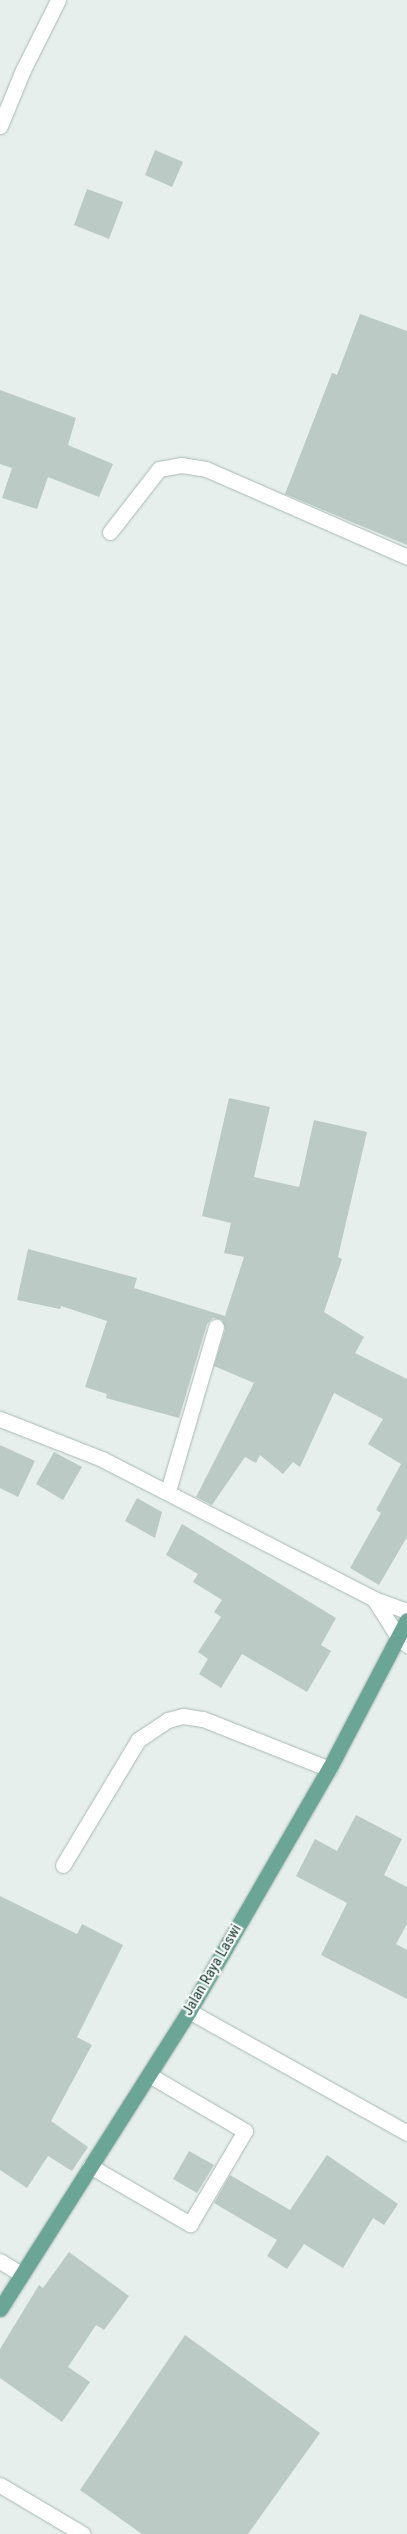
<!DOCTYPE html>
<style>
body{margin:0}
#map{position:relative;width:407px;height:2534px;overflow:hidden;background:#e6efeb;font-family:"Roboto Condensed",sans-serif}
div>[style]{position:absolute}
.building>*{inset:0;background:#bbcac4}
.roads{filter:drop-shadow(0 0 1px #a8b8b2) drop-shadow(0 0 1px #a8b8b2)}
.service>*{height:15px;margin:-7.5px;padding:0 7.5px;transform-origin:7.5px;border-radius:7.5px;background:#fff}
.minor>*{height:15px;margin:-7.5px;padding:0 7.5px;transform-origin:7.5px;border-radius:7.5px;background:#fff}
.primary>*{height:15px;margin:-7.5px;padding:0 7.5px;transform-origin:7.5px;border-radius:7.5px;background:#6aa596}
span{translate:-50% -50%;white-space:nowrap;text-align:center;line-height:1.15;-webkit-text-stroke:4.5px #f7fbf9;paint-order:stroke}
.street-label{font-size:15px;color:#24423a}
</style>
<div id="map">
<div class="building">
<i style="clip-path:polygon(155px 150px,183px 162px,172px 187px,145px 175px)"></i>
<i style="clip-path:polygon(87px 189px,123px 202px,109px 239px,74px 225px)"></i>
<i style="clip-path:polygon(360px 314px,407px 331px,407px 545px,285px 494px,332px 373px,337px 375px)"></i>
<i style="clip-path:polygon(0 390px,76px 418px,68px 445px,113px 464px,99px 497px,48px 477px,37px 509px,2px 498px,12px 468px,0 464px)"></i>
<i style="clip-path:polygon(229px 1098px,270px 1107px,254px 1177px,299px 1187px,314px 1120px,367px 1132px,338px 1257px,342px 1259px,324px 1312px,364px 1337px,355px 1353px,407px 1379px,407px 1537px,379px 1585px,350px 1568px,381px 1513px,376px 1510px,401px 1464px,368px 1444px,383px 1419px,334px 1393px,300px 1467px,293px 1462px,283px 1474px,260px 1455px,256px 1463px,245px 1457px,212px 1505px,196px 1497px,254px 1383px,214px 1366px,225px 1330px,222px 1320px,213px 1318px,207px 1324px,179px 1418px,106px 1398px,107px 1394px,85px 1387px,107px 1321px,61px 1306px,60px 1309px,17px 1300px,28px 1249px,137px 1278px,134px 1288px,225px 1316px,244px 1257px,224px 1253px,231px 1223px,202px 1216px)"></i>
<i style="clip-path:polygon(0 1445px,35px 1461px,18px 1497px,0 1488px)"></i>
<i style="clip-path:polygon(54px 1452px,82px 1467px,63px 1500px,36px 1484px)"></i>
<i style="clip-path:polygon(137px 1498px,162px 1512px,155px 1538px,125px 1521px)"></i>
<i style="clip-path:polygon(182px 1524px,336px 1618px,321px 1645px,331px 1651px,307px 1692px,242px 1654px,221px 1688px,199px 1674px,208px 1659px,198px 1652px,221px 1617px,214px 1612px,222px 1600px,193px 1582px,198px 1574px,166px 1555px)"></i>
<i style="clip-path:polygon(356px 1815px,402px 1839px,384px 1875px,407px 1887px,407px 1924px,396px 1944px,407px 1950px,407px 1999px,321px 1955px,347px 1903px,296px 1876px,315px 1839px,337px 1851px)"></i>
<i style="clip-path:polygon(0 1896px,77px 1934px,82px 1924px,123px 1945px,77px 2037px,92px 2045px,51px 2121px,88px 2147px,72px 2171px,48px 2156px,27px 2188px,0 2170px)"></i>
<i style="clip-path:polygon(189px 2151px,214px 2165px,197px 2193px,173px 2179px)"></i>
<i style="clip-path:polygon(327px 2155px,398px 2204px,384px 2225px,373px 2218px,343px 2268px,304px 2244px,287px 2269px,267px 2256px,277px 2240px,214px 2203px,230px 2175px,290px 2210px)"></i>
<i style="clip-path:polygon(69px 2252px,129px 2296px,104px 2330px,96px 2325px,68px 2367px,90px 2382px,62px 2422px,0 2378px,0 2349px,39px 2285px,43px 2288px)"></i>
<i style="clip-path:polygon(185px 2335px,320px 2433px,248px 2534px,142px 2534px,80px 2490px)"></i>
</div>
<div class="roads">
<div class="service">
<i style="left:110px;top:532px;width:80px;rotate:-52.1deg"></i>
<i style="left:159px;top:469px;width:22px;rotate:-10deg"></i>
<i style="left:181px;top:465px;width:25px;rotate:9deg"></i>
<i style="left:206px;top:469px;width:219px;rotate:23.6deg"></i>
<i style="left:90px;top:2166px;width:116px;rotate:30.1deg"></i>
<i style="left:190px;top:2224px;width:108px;rotate:-59.4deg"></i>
<i style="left:245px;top:2131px;width:111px;rotate:-149.7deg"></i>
<i style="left:0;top:2261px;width:25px;rotate:32deg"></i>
</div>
<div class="minor">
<i style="left:0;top:126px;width:61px;rotate:-67.7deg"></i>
<i style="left:23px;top:70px;width:78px;rotate:-63.4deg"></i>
<i style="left:0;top:1419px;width:110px;rotate:21.4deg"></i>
<i style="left:102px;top:1459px;width:306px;rotate:27.2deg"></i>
<i style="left:374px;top:1599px;width:35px;rotate:20deg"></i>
<i style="left:168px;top:1491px;width:171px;rotate:-73.7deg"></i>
<i style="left:374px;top:1599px;width:45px;rotate:57.7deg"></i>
<i style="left:398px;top:1637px;width:12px;rotate:42deg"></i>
<i style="left:63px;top:1865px;width:146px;rotate:-59deg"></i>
<i style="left:138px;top:1740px;width:36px;rotate:-34deg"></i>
<i style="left:168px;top:1720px;width:16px;rotate:-15deg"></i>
<i style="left:183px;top:1716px;width:20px;rotate:9deg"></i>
<i style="left:203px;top:1719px;width:136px;rotate:21.6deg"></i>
<i style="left:189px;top:2011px;width:250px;rotate:29.2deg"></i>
<i style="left:0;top:2485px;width:96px;rotate:30.6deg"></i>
</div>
<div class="primary">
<i style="left:0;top:2309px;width:353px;rotate:-57.6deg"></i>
<i style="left:189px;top:2011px;width:280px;rotate:-60deg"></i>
<i style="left:329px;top:1769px;width:168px;rotate:-62.4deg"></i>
</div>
</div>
<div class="street-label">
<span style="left:212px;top:1970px;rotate:-60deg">Jalan Raya Laswi</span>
</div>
</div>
